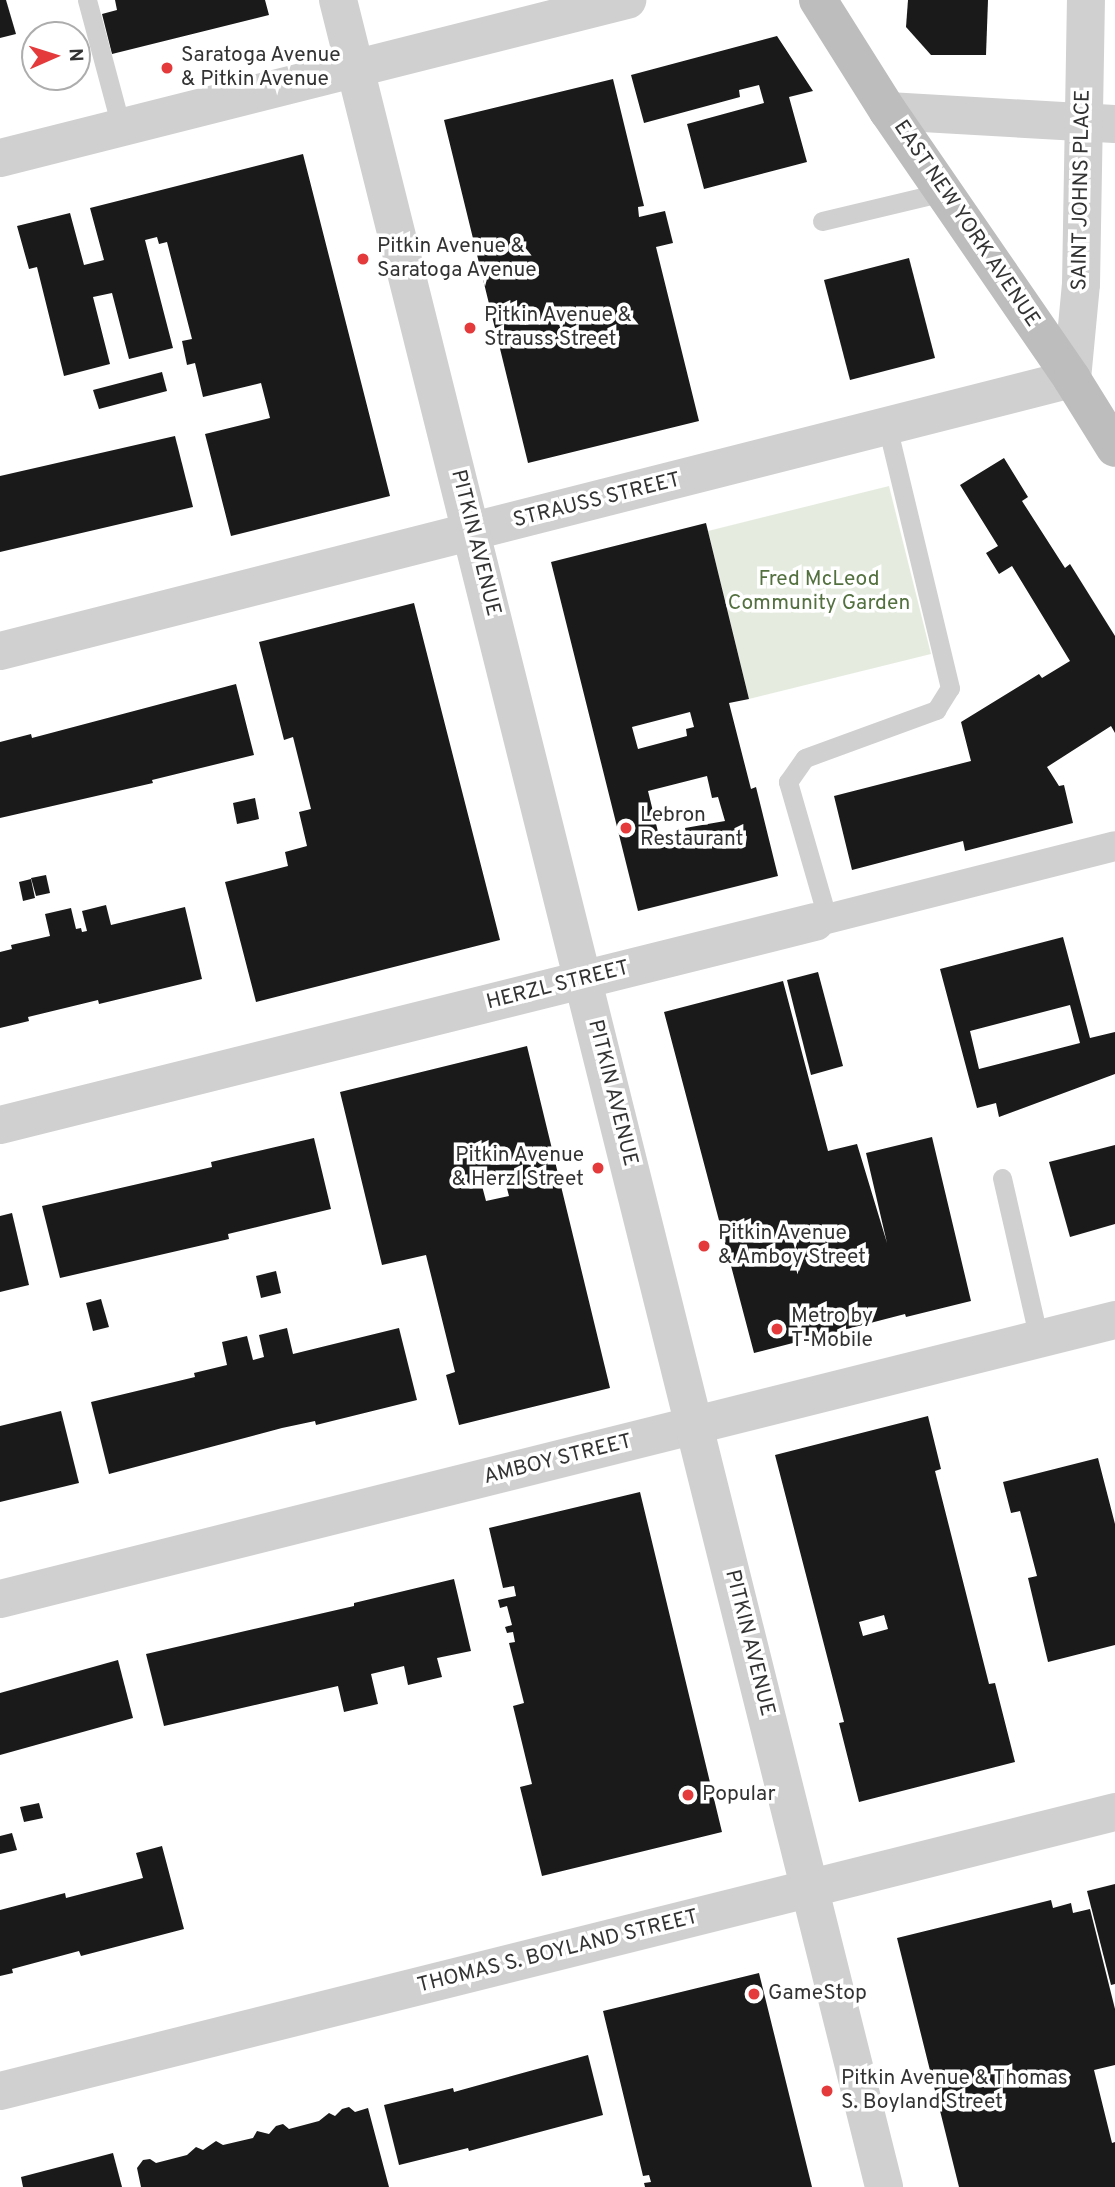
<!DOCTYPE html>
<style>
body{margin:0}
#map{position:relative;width:1115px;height:2187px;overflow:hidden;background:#fff;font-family:Overpass,sans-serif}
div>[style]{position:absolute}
.green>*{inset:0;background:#e5ecdf}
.building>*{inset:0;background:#1a1a1a}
.service>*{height:19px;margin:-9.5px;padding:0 9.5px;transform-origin:9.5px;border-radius:9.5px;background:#d0d0d0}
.pedestrian>*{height:30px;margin:-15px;padding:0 15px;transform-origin:15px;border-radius:15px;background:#d0d0d0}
.minor>*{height:38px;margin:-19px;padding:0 19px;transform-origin:19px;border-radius:19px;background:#d0d0d0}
.tertiary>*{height:38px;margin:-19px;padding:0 19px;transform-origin:19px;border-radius:19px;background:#d0d0d0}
.secondary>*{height:38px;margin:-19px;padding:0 19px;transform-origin:19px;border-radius:19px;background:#bdbdbd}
.dots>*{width:19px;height:19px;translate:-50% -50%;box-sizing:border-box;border:4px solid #fff;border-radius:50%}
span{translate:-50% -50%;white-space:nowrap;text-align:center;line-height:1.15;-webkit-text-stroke:7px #fff;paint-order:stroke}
.poi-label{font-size:21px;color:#333}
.left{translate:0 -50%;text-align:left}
.right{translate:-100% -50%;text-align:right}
.street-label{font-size:21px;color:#333}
.park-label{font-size:21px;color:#53703f}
.north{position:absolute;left:21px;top:21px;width:70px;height:70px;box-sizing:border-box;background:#fff;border:2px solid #adadad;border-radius:50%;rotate:87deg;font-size:19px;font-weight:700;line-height:28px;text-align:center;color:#333}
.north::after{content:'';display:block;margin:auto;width:24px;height:32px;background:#e53a3b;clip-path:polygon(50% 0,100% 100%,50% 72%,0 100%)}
</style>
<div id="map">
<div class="green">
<i style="clip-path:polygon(889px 486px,931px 654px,749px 699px,708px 531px)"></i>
</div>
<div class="building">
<i style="clip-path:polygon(0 0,6px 0,16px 34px,0 38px)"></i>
<i style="clip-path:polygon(115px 0,265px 0,269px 15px,112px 54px,102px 14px,117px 10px)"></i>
<i style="clip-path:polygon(908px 0,988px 0,986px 55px,931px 55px,906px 27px)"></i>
<i style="clip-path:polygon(777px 36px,813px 91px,789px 97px,807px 162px,704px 189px,687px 124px,764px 103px,759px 85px,739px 90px,740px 97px,644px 123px,631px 75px)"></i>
<i style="clip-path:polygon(613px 79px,644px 206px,638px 207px,639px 217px,665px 211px,673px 243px,656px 247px,699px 421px,528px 463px,444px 120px)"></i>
<i style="clip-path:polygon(303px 154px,390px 496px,231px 536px,205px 434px,270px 418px,261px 383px,203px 397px,195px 363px,187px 365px,182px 341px,192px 339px,167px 242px,159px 244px,157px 237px,145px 240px,173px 348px,129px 359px,112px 293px,93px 297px,110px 364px,64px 376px,37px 267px,29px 269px,17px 226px,70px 213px,84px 265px,104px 260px,90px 208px)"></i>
<i style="clip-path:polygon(909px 258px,935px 358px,850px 380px,824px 280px)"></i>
<i style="clip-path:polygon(162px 372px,167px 391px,99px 409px,93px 390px)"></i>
<i style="clip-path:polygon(175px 436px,193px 507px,0 552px,0 476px)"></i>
<i style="clip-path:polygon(1004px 458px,1028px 497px,1022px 501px,1065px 568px,1070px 564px,1115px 636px,1115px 733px,1111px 726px,1047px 767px,1059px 786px,1064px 785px,1073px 823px,965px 851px,963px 841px,852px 870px,834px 796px,971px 761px,961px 722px,1039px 674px,1042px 678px,1070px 661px,1012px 566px,999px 574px,986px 553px,998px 546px,960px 485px)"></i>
<i style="clip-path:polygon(evenodd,706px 523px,749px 699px,729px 703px,751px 789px,756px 787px,778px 876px,638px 911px,551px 562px,706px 523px,690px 712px,694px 727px,686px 729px,687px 736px,638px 749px,632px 727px,690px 712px,706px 523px,707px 776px,712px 798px,718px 797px,725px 821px,685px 828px,686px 833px,660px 840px,648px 791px,707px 776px)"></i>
<i style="clip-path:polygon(414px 603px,500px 940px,256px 1002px,225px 882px,288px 866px,285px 852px,307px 846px,299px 812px,311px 809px,293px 737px,284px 740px,259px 642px)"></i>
<i style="clip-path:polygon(236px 684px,254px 755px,152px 780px,153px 783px,0 818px,0 742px,31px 734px,32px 738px)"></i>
<i style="clip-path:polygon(255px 798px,259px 819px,237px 824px,233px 803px)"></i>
<i style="clip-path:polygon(46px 875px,50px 893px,36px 896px,31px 878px)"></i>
<i style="clip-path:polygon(31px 879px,35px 898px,23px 901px,19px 882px)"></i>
<i style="clip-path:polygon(106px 905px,111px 925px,185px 907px,202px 979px,99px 1004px,98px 1000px,28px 1017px,29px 1021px,0 1028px,0 952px,12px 949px,11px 945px,50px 936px,45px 914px,71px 908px,76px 929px,81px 928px,82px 932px,87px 931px,82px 911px)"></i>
<i style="clip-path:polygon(evenodd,1063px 937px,1090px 1038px,1115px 1032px,1115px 1074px,999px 1117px,996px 1103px,977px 1108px,940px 969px,1063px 937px,1070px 1005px,1080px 1043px,979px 1069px,970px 1031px,1070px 1005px)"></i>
<i style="clip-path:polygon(818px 972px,843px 1066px,811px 1075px,787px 980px)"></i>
<i style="clip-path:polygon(783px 981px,828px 1151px,857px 1144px,887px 1243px,866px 1153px,932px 1137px,971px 1301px,906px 1317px,905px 1314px,754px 1353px,664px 1012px)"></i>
<i style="clip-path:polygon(evenodd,527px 1046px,610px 1388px,459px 1425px,446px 1375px,455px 1372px,426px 1255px,382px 1265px,340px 1092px,527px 1046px,504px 1177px,509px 1196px,486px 1201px,481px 1182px,504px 1177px)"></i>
<i style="clip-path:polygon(314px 1138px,331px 1209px,228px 1234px,229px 1239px,60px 1278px,42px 1206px,212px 1167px,211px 1162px)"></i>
<i style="clip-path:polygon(1115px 1145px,1115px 1224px,1070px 1237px,1049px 1162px)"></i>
<i style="clip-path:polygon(12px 1213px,29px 1285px,0 1292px,0 1216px)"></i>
<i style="clip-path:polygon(276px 1271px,281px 1293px,261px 1298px,256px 1276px)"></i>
<i style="clip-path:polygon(101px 1299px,109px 1327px,93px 1331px,86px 1303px)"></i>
<i style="clip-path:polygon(287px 1328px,293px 1354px,399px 1328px,417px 1400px,316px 1425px,315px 1421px,282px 1428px,109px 1474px,91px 1402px,195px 1377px,194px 1373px,227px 1365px,222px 1342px,247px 1336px,253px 1360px,264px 1357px,259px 1335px)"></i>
<i style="clip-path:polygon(61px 1411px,79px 1483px,0 1502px,0 1426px)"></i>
<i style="clip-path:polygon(evenodd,928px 1416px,941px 1469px,935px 1471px,989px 1684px,995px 1683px,1015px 1762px,859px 1802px,839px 1723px,844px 1722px,775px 1455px,928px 1416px,884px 1615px,888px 1629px,863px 1636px,859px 1622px,884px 1615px)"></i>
<i style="clip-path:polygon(1098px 1458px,1115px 1524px,1115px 1645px,1048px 1662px,1028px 1578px,1037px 1576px,1020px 1511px,1011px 1513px,1003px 1482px)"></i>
<i style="clip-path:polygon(640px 1492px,722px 1832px,542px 1876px,520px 1787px,532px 1784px,513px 1706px,524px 1703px,509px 1643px,515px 1642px,513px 1632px,507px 1633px,505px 1627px,512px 1625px,507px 1606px,500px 1608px,498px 1600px,516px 1596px,514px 1586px,503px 1588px,489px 1528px)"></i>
<i style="clip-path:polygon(454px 1579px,471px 1651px,437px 1658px,442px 1677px,408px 1685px,404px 1666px,371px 1674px,378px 1704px,344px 1712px,338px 1686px,164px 1726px,146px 1654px,354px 1606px,354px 1603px)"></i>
<i style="clip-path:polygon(118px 1660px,133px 1718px,0 1755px,0 1693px)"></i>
<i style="clip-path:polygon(39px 1803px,43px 1818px,24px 1822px,20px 1807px)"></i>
<i style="clip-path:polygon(12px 1833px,17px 1850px,0 1854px,0 1836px)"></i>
<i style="clip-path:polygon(162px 1846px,184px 1929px,81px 1956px,79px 1951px,12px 1969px,13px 1973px,0 1976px,0 1910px,65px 1893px,66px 1898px,143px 1878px,136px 1853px)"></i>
<i style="clip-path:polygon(1115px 1884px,1115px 1984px,1111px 1985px,1087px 1891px)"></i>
<i style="clip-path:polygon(1051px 1900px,1053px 1908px,1071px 1903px,1073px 1913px,1090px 1909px,1115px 2009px,1115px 2065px,1094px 2070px,1112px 2143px,1115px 2142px,1115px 2187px,959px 2187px,897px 1938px)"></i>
<i style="clip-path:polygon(759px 1973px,812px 2187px,645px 2187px,644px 2183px,651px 2182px,649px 2175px,643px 2176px,603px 2011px)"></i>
<i style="clip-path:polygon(588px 2055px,603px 2115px,469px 2151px,468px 2148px,399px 2165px,384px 2105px,453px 2088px,454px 2092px)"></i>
<i style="clip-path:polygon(349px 2107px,355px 2112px,368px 2108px,389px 2187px,141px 2187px,137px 2168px,143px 2160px,150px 2159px,156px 2163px,187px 2155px,196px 2147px,203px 2150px,216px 2141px,223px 2145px,253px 2138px,257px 2131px,269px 2134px,276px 2126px,283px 2124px,289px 2129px,319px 2121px,329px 2113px,335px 2116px,342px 2109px)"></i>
<i style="clip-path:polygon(113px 2153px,122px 2187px,23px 2187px,21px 2177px)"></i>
</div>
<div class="service">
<i style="left:87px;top:0;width:131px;rotate:75deg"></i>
<i style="left:822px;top:221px;width:125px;rotate:-13.4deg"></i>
<i style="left:827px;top:917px;width:141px;rotate:-106.1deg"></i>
<i style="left:788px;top:782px;width:29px;rotate:-55deg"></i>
<i style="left:805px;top:758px;width:140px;rotate:-20.1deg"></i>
<i style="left:936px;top:710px;width:26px;rotate:-58deg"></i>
<i style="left:950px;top:688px;width:269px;rotate:-103.5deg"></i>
<i style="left:1002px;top:1178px;width:166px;rotate:77.1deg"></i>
</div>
<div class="pedestrian">
<i style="left:815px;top:922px;width:309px;rotate:-14.2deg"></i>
</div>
<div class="minor">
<i style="left:888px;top:111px;width:227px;rotate:3.3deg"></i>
<i style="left:0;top:158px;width:647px;rotate:-14.14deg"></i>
<i style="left:0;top:651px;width:1106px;rotate:-14.24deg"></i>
<i style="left:1072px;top:379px;width:95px;rotate:-84.6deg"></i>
<i style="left:1081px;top:284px;width:284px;rotate:-89deg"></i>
<i style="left:0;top:1125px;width:840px;rotate:-13.99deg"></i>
<i style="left:0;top:1599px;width:1149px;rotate:-14.05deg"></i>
<i style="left:0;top:2091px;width:1149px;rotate:-14.05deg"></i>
</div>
<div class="tertiary">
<i style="left:338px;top:0;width:2254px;rotate:75.98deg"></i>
</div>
<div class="secondary">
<i style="left:818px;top:0;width:131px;rotate:57.8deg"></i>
<i style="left:888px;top:111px;width:325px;rotate:55.5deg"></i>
<i style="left:1072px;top:379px;width:81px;rotate:58.1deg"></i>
</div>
<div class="dots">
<i style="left:167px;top:68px;background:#e53a3b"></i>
<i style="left:363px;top:259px;background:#e53a3b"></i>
<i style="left:470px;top:328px;background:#e53a3b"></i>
<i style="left:626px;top:828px;background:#e53a3b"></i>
<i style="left:598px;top:1168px;background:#e53a3b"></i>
<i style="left:704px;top:1246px;background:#e53a3b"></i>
<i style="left:777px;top:1329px;background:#e53a3b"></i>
<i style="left:688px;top:1795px;background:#e53a3b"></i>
<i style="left:754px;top:1994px;background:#e53a3b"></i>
<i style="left:827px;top:2091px;background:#e53a3b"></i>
</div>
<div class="poi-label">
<span class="left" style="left:181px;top:68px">Saratoga Avenue<br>&amp; Pitkin Avenue</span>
<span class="left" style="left:377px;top:259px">Pitkin Avenue &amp;<br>Saratoga Avenue</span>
<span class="left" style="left:484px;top:328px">Pitkin Avenue &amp;<br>Strauss Street</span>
<span class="left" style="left:640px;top:828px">Lebron<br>Restaurant</span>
<span class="right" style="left:584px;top:1168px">Pitkin Avenue<br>&amp; Herzl Street</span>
<span class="left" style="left:718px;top:1246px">Pitkin Avenue<br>&amp; Amboy Street</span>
<span class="left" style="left:791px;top:1329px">Metro by<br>T-Mobile</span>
<span class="left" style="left:702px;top:1795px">Popular</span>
<span class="left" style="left:768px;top:1994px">GameStop</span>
<span class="left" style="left:841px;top:2091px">Pitkin Avenue &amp; Thomas<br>S. Boyland Street</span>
</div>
<div class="street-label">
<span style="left:1082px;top:190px;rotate:-89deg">SAINT JOHNS PLACE</span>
<span style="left:966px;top:224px;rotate:56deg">EAST NEW YORK AVENUE</span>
<span style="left:597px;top:501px;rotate:-14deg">STRAUSS STREET</span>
<span style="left:475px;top:543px;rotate:76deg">PITKIN AVENUE</span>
<span style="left:558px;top:986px;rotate:-14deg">HERZL STREET</span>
<span style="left:612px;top:1093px;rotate:76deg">PITKIN AVENUE</span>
<span style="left:558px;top:1460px;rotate:-14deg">AMBOY STREET</span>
<span style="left:749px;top:1643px;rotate:76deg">PITKIN AVENUE</span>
<span style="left:558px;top:1952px;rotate:-14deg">THOMAS S. BOYLAND STREET</span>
</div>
<div class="park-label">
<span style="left:819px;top:592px">Fred McLeod<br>Community Garden</span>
</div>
<div class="north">N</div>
</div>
